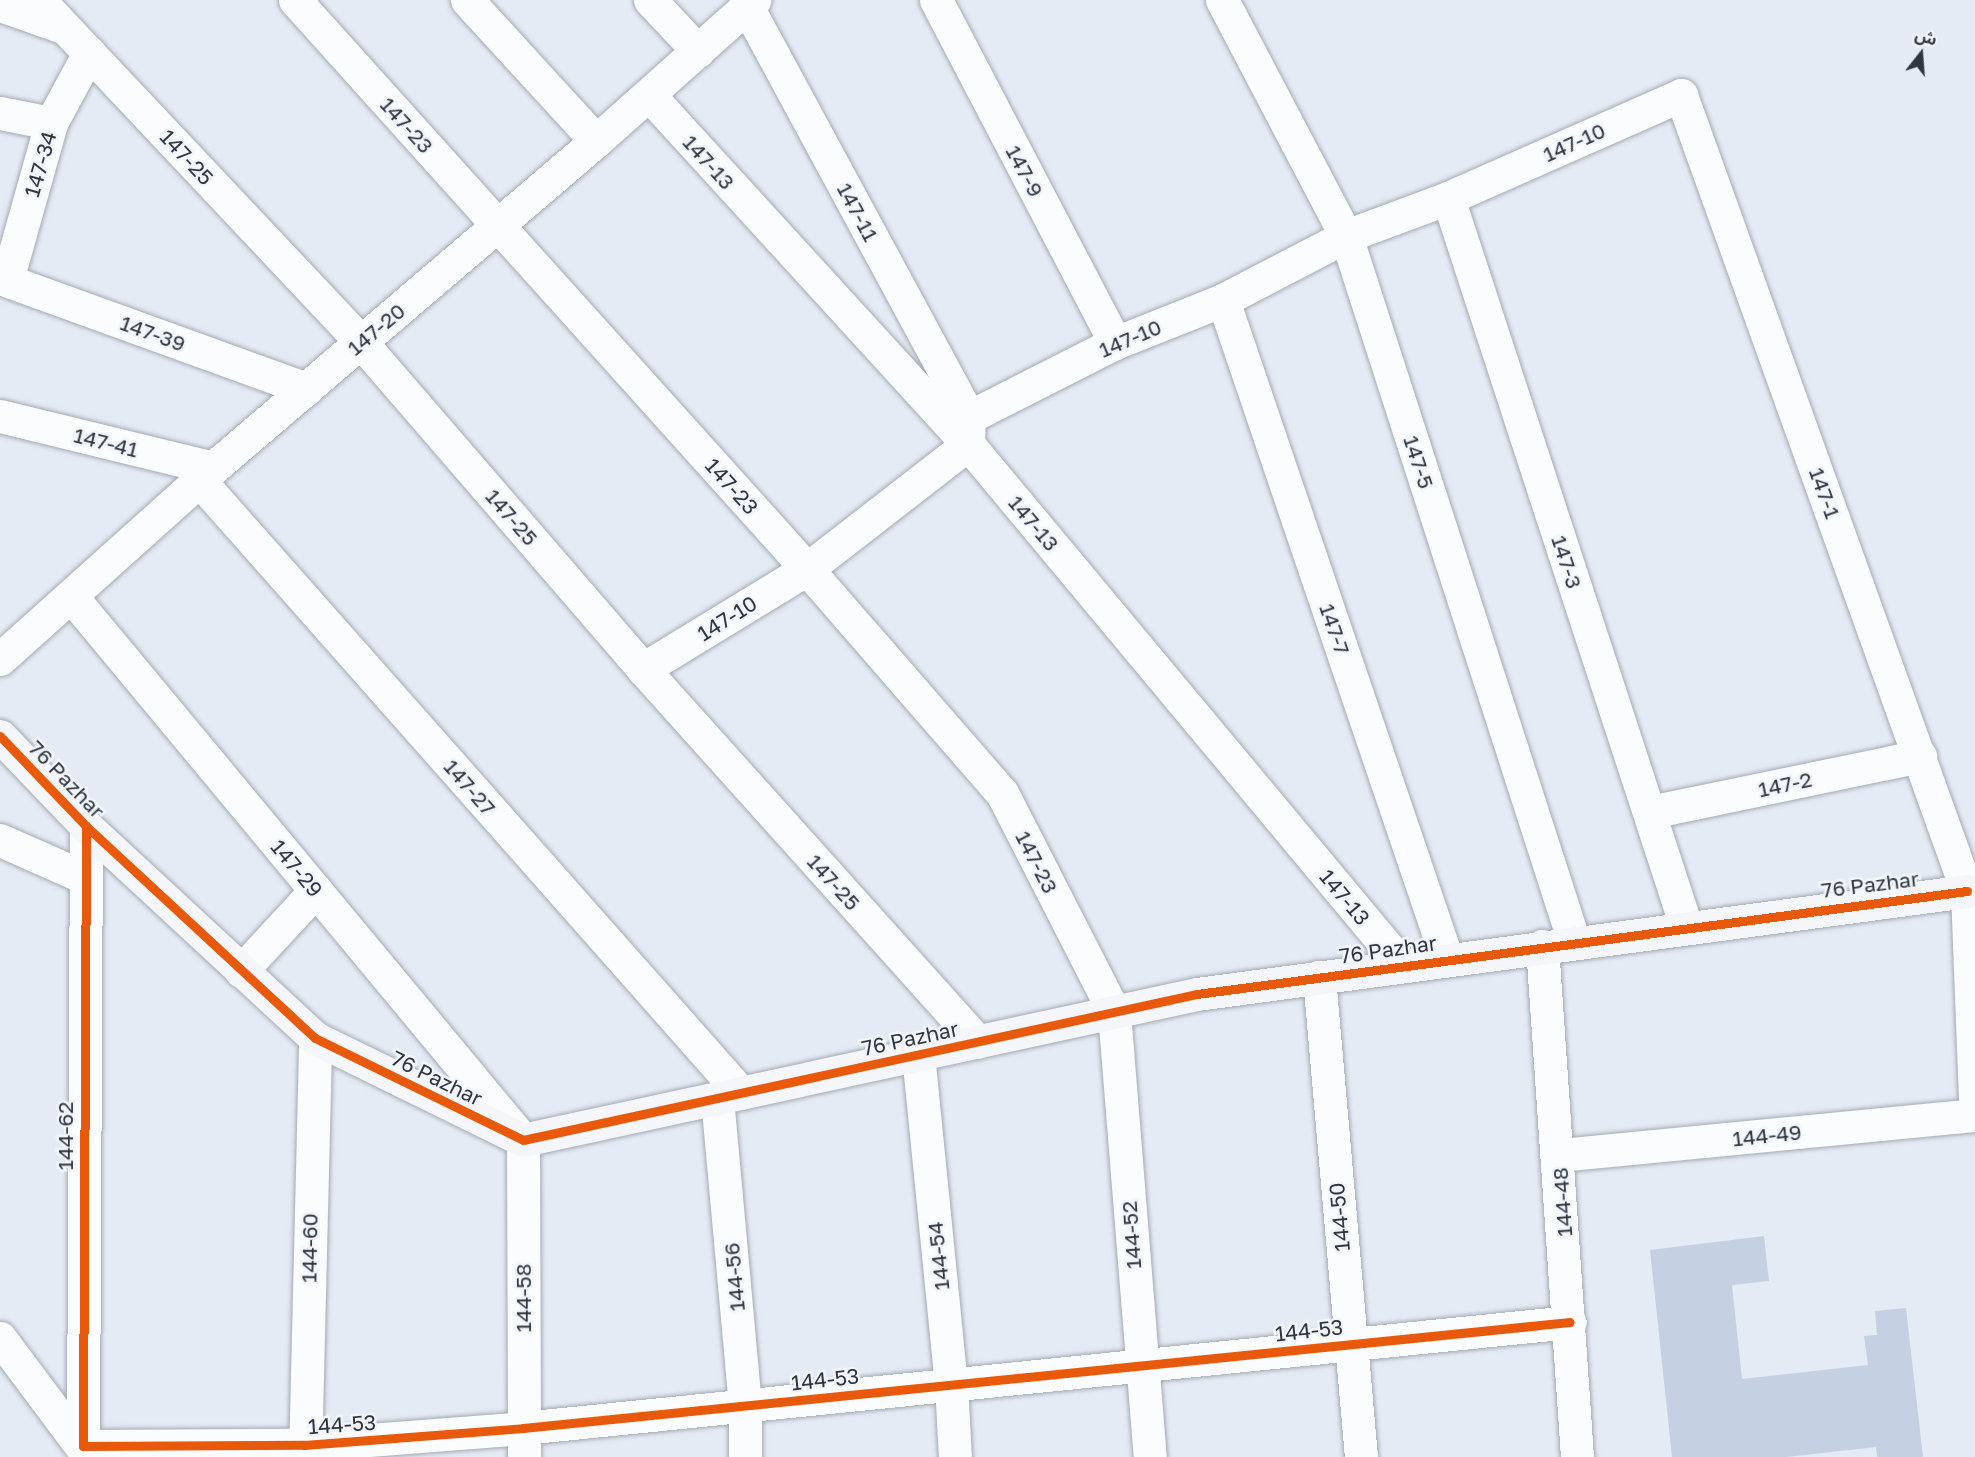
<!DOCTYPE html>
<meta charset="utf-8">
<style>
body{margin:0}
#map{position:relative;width:1975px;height:1457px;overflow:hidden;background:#e4ebf5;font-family:"Golos Text","Noto Sans Arabic",sans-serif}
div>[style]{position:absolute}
.building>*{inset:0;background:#c5d1e2}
.roads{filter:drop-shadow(0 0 2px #a4aab2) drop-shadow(0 0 2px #a4aab2)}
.street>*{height:33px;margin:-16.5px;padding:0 16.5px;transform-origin:16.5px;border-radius:16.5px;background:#fbfcfe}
.secondary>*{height:33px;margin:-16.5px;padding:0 16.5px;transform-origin:16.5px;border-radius:16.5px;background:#f4f6f9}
.cycleway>*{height:9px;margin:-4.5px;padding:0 4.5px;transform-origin:4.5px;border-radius:4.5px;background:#e8590c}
span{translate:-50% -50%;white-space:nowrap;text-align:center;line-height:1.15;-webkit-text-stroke:5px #f2f6fb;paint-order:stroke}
.street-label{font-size:21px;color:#2f3640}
.north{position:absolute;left:1891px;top:24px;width:60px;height:60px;-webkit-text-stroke:4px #f2f6fb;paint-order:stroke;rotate:17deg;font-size:16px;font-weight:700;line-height:24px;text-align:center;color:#2f3640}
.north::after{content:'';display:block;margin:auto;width:21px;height:27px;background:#2f3640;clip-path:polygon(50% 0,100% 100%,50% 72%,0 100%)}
</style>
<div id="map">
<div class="building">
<i style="clip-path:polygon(1764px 1236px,1769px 1281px,1732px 1285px,1742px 1379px,1868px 1365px,1864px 1336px,1877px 1335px,1875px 1311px,1906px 1308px,1923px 1457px,1877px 1457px,1876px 1447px,1787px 1457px,1672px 1457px,1650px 1250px)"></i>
</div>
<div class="roads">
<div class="street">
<i style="left:39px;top:0;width:468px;rotate:46.7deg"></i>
<i style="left:360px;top:341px;width:433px;rotate:49.2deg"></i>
<i style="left:643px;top:669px;width:501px;rotate:48.07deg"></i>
<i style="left:295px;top:0;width:765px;rotate:48.02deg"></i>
<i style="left:807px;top:569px;width:297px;rotate:49deg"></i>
<i style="left:1002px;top:793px;width:246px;rotate:62.9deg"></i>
<i style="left:1114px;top:1012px;width:446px;rotate:85.4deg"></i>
<i style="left:467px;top:0;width:191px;rotate:47.5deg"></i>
<i style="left:650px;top:0;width:70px;rotate:46.7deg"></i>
<i style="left:936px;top:0;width:387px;rotate:62.4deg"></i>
<i style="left:1222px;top:0;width:267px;rotate:62.3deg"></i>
<i style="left:1346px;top:236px;width:742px;rotate:72.1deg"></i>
<i style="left:0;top:5px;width:64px;rotate:19.3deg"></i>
<i style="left:649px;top:95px;width:473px;rotate:47.6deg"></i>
<i style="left:968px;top:444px;width:679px;rotate:50.19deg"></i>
<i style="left:0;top:113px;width:52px;rotate:11.1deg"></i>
<i style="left:1448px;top:198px;width:766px;rotate:71.9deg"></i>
<i style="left:0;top:278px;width:326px;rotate:19.9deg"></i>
<i style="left:7px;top:280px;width:163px;rotate:-74.3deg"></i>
<i style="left:51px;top:123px;width:80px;rotate:-61.5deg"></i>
<i style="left:1223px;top:300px;width:696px;rotate:71.23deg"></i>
<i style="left:0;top:416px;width:219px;rotate:13.7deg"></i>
<i style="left:969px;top:417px;width:164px;rotate:-26.9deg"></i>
<i style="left:1115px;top:343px;width:116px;rotate:-21.7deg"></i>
<i style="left:1223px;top:300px;width:139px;rotate:-27.5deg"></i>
<i style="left:1346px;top:236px;width:109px;rotate:-20.4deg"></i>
<i style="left:1448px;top:198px;width:255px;rotate:-23.8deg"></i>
<i style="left:1681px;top:95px;width:846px;rotate:70.24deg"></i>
<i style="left:1967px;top:891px;width:206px;rotate:87.8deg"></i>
<i style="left:199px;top:480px;width:818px;rotate:48.52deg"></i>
<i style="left:71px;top:596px;width:707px;rotate:50.28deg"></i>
<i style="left:523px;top:1140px;width:317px;rotate:89.8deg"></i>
<i style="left:0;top:659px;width:286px;rotate:-41.9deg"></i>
<i style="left:213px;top:468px;width:504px;rotate:-40.49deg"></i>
<i style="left:596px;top:141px;width:212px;rotate:-41.7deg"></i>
<i style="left:643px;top:669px;width:192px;rotate:-31.4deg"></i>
<i style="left:807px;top:569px;width:204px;rotate:-37.8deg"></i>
<i style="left:968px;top:444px;width:27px;rotate:-88deg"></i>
<i style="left:969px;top:417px;width:466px;rotate:-118.4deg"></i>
<i style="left:1650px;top:812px;width:276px;rotate:-11.7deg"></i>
<i style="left:86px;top:826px;width:620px;rotate:90.28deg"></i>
<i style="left:83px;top:1446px;width:221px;rotate:-0.3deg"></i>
<i style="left:304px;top:1445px;width:220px;rotate:-4.4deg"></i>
<i style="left:523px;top:1428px;width:1052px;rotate:-5.78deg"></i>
<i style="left:0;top:840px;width:92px;rotate:23.8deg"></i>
<i style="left:1542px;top:946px;width:512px;rotate:86.08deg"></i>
<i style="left:241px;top:971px;width:110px;rotate:-47.2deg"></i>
<i style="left:1319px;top:977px;width:482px;rotate:85deg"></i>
<i style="left:918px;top:1054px;width:332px;rotate:84.3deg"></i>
<i style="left:951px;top:1384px;width:73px;rotate:86.9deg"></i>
<i style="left:717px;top:1098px;width:308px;rotate:84.8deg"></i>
<i style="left:745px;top:1405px;width:52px;rotate:90deg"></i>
<i style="left:1559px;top:1155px;width:418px;rotate:-5.5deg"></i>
<i style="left:0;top:1338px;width:144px;rotate:53.2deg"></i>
<i style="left:305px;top:1457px;width:419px;rotate:-88.6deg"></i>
</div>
<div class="secondary">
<i style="left:0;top:736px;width:124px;rotate:46.3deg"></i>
<i style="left:86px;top:826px;width:312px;rotate:42.8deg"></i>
<i style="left:315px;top:1038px;width:232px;rotate:26.1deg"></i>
<i style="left:523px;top:1140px;width:690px;rotate:-12.22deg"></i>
<i style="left:1197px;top:994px;width:777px;rotate:-7.62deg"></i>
</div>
</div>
<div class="cycleway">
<i style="left:0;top:736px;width:124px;rotate:46.3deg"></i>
<i style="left:86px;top:826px;width:312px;rotate:42.8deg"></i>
<i style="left:315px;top:1038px;width:232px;rotate:26.1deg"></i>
<i style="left:523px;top:1140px;width:690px;rotate:-12.22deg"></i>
<i style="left:1197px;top:994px;width:777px;rotate:-7.62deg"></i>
<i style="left:86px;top:826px;width:620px;rotate:90.28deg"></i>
<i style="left:83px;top:1446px;width:221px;rotate:-0.3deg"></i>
<i style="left:304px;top:1445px;width:220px;rotate:-4.4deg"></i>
<i style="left:523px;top:1428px;width:1052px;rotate:-5.78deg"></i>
</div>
<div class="street-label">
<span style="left:407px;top:125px;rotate:48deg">147-23</span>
<span style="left:1574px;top:142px;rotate:-24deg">147-10</span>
<span style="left:187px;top:157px;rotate:47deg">147-25</span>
<span style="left:709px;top:162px;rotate:48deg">147-13</span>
<span style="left:40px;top:164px;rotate:-74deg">147-34</span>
<span style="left:1025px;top:171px;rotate:62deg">147-9</span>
<span style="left:858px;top:212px;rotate:62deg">147-11</span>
<span style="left:376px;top:329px;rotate:-40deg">147-20</span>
<span style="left:153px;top:333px;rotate:20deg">147-39</span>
<span style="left:1130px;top:338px;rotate:-23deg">147-10</span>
<span style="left:106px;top:442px;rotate:14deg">147-41</span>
<span style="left:1419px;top:462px;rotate:72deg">147-5</span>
<span style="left:732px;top:486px;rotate:48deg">147-23</span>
<span style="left:1825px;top:493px;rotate:70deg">147-1</span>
<span style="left:512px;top:517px;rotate:49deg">147-25</span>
<span style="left:1034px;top:523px;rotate:50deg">147-13</span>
<span style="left:1567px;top:562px;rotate:72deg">147-3</span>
<span style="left:727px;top:618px;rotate:-32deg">147-10</span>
<span style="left:1335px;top:629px;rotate:71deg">147-7</span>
<span style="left:67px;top:779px;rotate:46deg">76 Pazhar</span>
<span style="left:1785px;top:784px;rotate:-12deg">147-2</span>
<span style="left:470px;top:787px;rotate:49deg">147-27</span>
<span style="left:1037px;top:862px;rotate:63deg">147-23</span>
<span style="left:297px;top:868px;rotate:50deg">147-29</span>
<span style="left:834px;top:882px;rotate:48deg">147-25</span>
<span style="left:1870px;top:884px;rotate:-7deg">76 Pazhar</span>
<span style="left:1345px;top:897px;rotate:50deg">147-13</span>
<span style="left:1388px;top:949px;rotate:-8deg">76 Pazhar</span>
<span style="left:910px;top:1038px;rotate:-12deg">76 Pazhar</span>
<span style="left:437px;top:1078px;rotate:26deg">76 Pazhar</span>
<span style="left:1767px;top:1135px;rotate:-6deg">144-49</span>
<span style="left:65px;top:1136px;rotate:-90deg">144-62</span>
<span style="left:1562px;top:1202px;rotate:-94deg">144-48</span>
<span style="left:1339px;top:1217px;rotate:-95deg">144-50</span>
<span style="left:1131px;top:1235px;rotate:-94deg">144-52</span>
<span style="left:309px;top:1248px;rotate:-89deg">144-60</span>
<span style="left:938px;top:1256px;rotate:-96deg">144-54</span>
<span style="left:734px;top:1277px;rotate:-95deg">144-56</span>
<span style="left:523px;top:1298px;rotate:-90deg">144-58</span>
<span style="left:1309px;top:1330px;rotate:-6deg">144-53</span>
<span style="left:825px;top:1379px;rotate:-6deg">144-53</span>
<span style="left:342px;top:1424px;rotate:-4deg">144-53</span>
</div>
<div class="north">ش</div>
</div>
